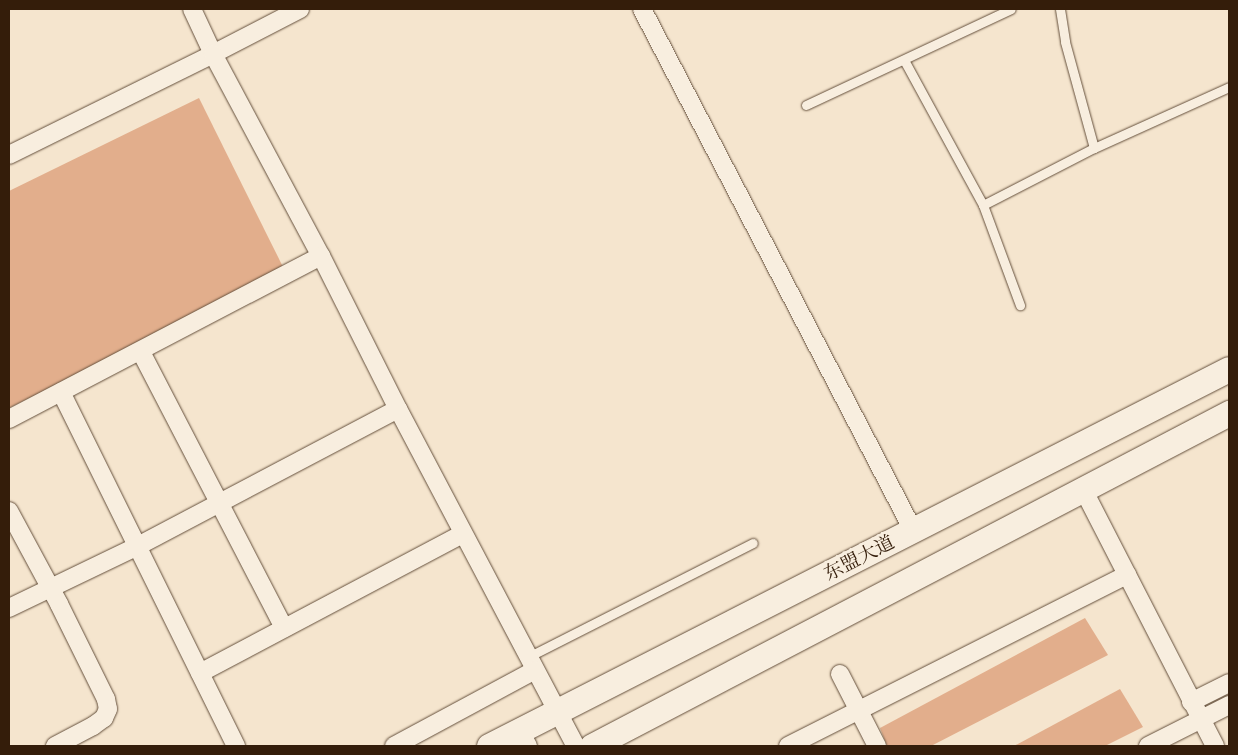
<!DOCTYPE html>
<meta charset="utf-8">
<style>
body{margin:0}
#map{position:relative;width:1238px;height:755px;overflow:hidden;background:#f5e5ce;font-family:"Gentium Book Plus","Noto Serif SC",serif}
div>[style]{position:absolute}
.building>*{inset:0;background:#e2ae8c}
.roads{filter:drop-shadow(0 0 1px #644f3b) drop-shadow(0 0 1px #644f3b)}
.lane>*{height:9px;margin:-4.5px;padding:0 4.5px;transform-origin:4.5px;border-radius:4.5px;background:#f8eedf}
.street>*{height:18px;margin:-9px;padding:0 9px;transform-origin:9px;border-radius:9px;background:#f8eedf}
.secondary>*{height:25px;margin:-12.5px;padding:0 12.5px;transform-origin:12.5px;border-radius:12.5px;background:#f8eedf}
span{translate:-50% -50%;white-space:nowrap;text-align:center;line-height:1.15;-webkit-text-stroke:5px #f8eedf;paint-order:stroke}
.street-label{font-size:19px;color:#341d0a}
.frame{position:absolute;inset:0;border:10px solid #341d0a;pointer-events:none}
</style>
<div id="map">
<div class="building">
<i style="clip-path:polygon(199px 98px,286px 273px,9px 408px,9px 191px)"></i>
<i style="clip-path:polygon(1085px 618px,1108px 655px,931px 746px,887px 746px,880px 728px)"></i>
<i style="clip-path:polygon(1120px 689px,1143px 727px,1105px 746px,1014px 746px)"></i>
</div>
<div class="roads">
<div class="lane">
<i style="left:1060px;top:9px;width:33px;rotate:81deg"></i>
<i style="left:1065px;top:42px;width:110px;rotate:74.7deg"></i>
<i style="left:904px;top:60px;width:165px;rotate:61.4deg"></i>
<i style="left:983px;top:205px;width:107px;rotate:69.7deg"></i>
<i style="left:806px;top:105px;width:226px;rotate:-25.1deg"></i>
<i style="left:983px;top:205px;width:125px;rotate:-27.2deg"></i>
<i style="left:1094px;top:148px;width:148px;rotate:-24.3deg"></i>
<i style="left:528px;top:657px;width:252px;rotate:-26.9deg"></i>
</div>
<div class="street">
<i style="left:192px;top:9px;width:50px;rotate:65deg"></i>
<i style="left:213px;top:54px;width:98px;rotate:-27.3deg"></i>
<i style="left:642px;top:9px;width:587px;rotate:62.52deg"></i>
<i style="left:9px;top:155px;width:228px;rotate:-26.3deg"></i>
<i style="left:213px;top:54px;width:229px;rotate:61.9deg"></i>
<i style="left:321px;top:256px;width:171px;rotate:63.3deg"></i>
<i style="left:398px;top:409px;width:381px;rotate:62.2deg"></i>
<i style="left:141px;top:352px;width:311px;rotate:62.6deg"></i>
<i style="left:61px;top:392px;width:395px;rotate:63.7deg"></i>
<i style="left:9px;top:419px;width:352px;rotate:-27.6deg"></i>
<i style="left:1083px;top:489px;width:289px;rotate:62.8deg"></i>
<i style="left:9px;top:511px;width:106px;rotate:61.7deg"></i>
<i style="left:59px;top:604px;width:106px;rotate:63.7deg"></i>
<i style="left:106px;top:699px;width:10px;rotate:79deg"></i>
<i style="left:108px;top:709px;width:10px;rotate:114deg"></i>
<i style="left:104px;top:718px;width:14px;rotate:144deg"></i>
<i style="left:93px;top:726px;width:43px;rotate:152.2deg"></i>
<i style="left:9px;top:608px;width:141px;rotate:-25.7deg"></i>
<i style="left:136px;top:547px;width:296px;rotate:-27.8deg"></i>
<i style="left:200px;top:673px;width:297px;rotate:-27.9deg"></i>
<i style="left:840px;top:674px;width:81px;rotate:62.8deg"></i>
<i style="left:1191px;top:702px;width:42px;rotate:-26.6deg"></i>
<i style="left:520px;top:731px;width:17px;rotate:62deg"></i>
<i style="left:394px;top:746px;width:160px;rotate:-28.3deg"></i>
<i style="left:788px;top:746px;width:380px;rotate:-26.8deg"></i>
<i style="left:1148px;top:746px;width:91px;rotate:-26.8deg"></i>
</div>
<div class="secondary">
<i style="left:489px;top:746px;width:830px;rotate:-27deg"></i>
<i style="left:592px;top:746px;width:719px;rotate:-27.6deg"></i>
</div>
</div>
<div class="street-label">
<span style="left:859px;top:558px;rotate:-27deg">东盟大道</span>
</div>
<div class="frame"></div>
</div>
